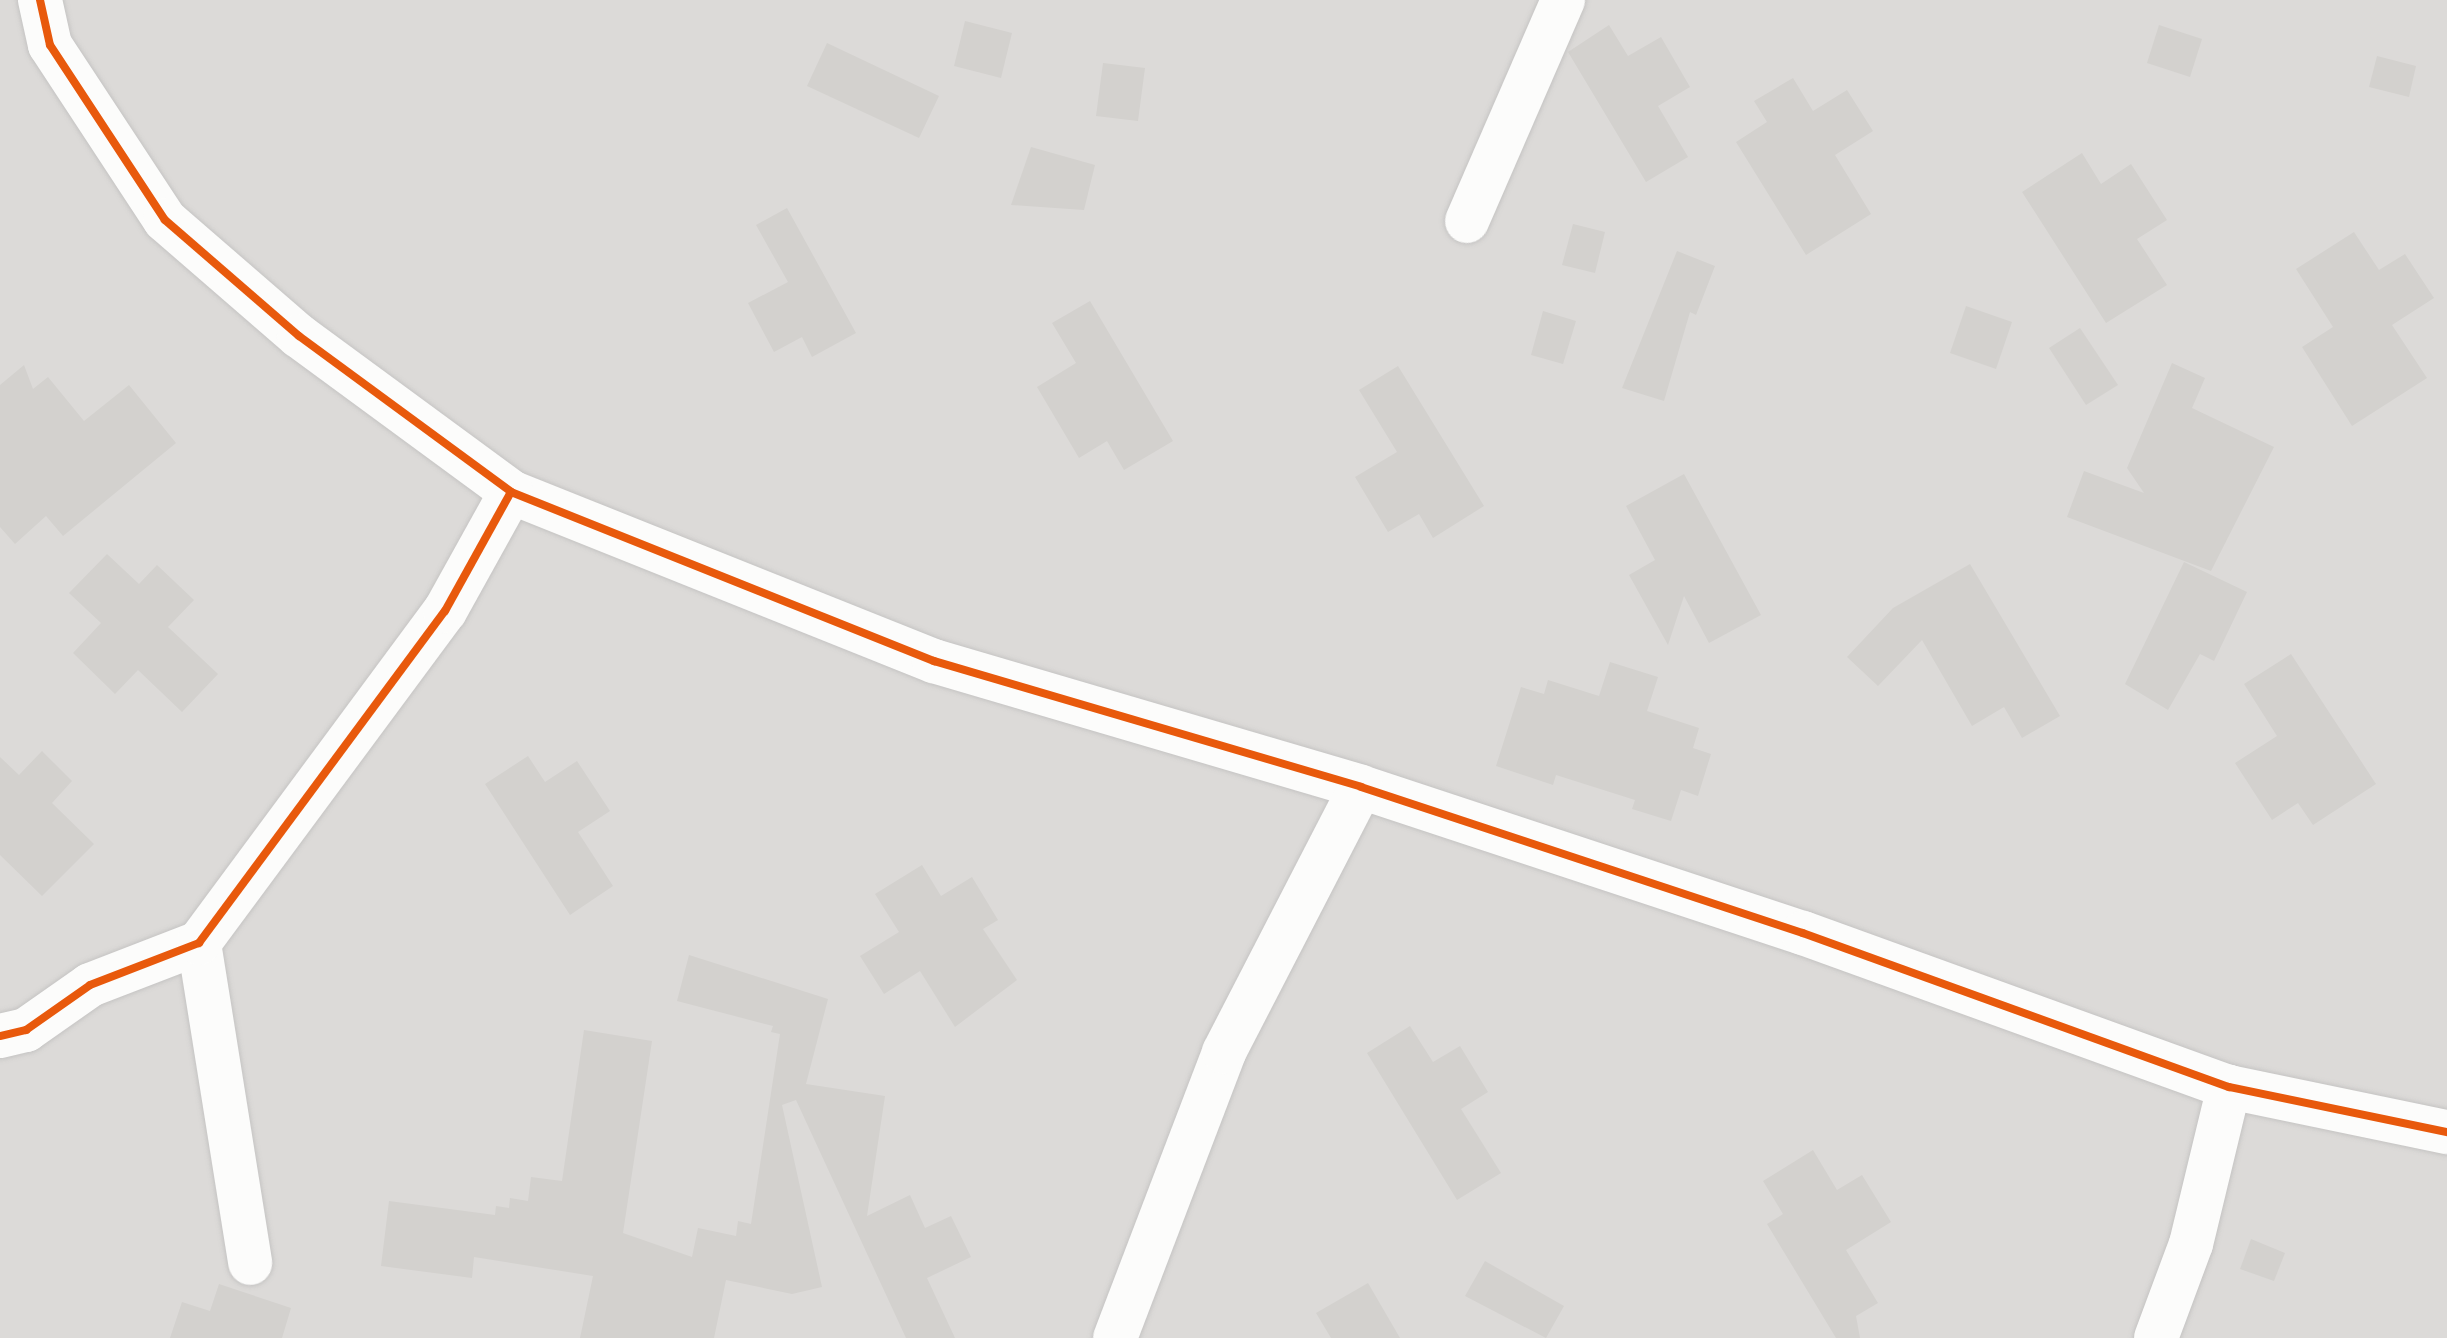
<!DOCTYPE html>
<style>
body{margin:0}
#map{position:relative;width:2447px;height:1338px;overflow:hidden;background:#edebe7;font-family:"Roboto Condensed",sans-serif}
div>[style]{position:absolute}
.residential>*{inset:0;background:#dcdad8}
.building>*{inset:0;background:#d3d1ce}
.roads{filter:drop-shadow(0 0 2px #c5c4c3) drop-shadow(0 0 2px #c5c4c3)}
.minor>*{height:44px;margin:-22px;padding:0 22px;transform-origin:22px;border-radius:22px;background:#fcfcfb}
.cycleway>*{height:8px;margin:-4px;padding:0 4px;transform-origin:4px;border-radius:4px;background:#e8590c}
span{translate:-50% -50%;white-space:nowrap;text-align:center;line-height:1.15;-webkit-text-stroke:8px #fff;paint-order:stroke}
</style>
<div id="map">
<div class="residential">
<i style="clip-path:polygon(0 0,2447px 0,2447px 1338px,0 1338px)"></i>
</div>
<div class="building">
<i style="clip-path:polygon(965px 21px,1012px 33px,1001px 78px,954px 66px)"></i>
<i style="clip-path:polygon(1609px 25px,1628px 56px,1661px 37px,1690px 87px,1658px 106px,1688px 157px,1646px 182px,1568px 52px)"></i>
<i style="clip-path:polygon(2159px 25px,2202px 39px,2190px 77px,2147px 63px)"></i>
<i style="clip-path:polygon(827px 43px,939px 96px,919px 138px,807px 86px)"></i>
<i style="clip-path:polygon(2377px 56px,2416px 66px,2409px 97px,2369px 87px)"></i>
<i style="clip-path:polygon(1103px 63px,1145px 68px,1138px 121px,1096px 116px)"></i>
<i style="clip-path:polygon(1793px 78px,1813px 111px,1847px 90px,1873px 131px,1835px 155px,1871px 214px,1806px 255px,1736px 142px,1767px 122px,1754px 101px)"></i>
<i style="clip-path:polygon(1031px 147px,1095px 165px,1084px 210px,1011px 205px)"></i>
<i style="clip-path:polygon(2082px 153px,2101px 184px,2131px 164px,2167px 220px,2137px 239px,2167px 285px,2106px 323px,2022px 192px)"></i>
<i style="clip-path:polygon(787px 208px,856px 333px,812px 357px,802px 337px,774px 352px,748px 303px,788px 282px,756px 225px)"></i>
<i style="clip-path:polygon(1573px 224px,1605px 232px,1595px 273px,1562px 265px)"></i>
<i style="clip-path:polygon(2354px 232px,2379px 270px,2405px 254px,2434px 298px,2392px 325px,2427px 378px,2352px 426px,2302px 347px,2333px 327px,2296px 269px)"></i>
<i style="clip-path:polygon(1677px 251px,1715px 266px,1696px 315px,1690px 312px,1664px 401px,1622px 388px)"></i>
<i style="clip-path:polygon(1090px 301px,1173px 441px,1124px 470px,1107px 441px,1079px 458px,1037px 387px,1076px 363px,1052px 323px)"></i>
<i style="clip-path:polygon(1966px 306px,2012px 322px,1996px 369px,1950px 353px)"></i>
<i style="clip-path:polygon(1543px 311px,1576px 321px,1563px 364px,1531px 355px)"></i>
<i style="clip-path:polygon(2080px 328px,2118px 385px,2086px 405px,2049px 348px)"></i>
<i style="clip-path:polygon(2172px 363px,2205px 378px,2192px 408px,2274px 447px,2211px 571px,2067px 517px,2084px 471px,2144px 493px,2127px 468px)"></i>
<i style="clip-path:polygon(24px 365px,33px 389px,48px 377px,84px 421px,129px 385px,176px 443px,63px 536px,46px 516px,15px 544px,0 527px,0 385px)"></i>
<i style="clip-path:polygon(1398px 366px,1484px 506px,1433px 538px,1419px 514px,1388px 532px,1355px 477px,1397px 452px,1359px 390px)"></i>
<i style="clip-path:polygon(1684px 474px,1761px 615px,1709px 643px,1684px 596px,1668px 645px,1629px 575px,1655px 560px,1626px 506px)"></i>
<i style="clip-path:polygon(107px 554px,139px 584px,157px 565px,194px 600px,168px 627px,218px 674px,182px 712px,138px 670px,115px 694px,73px 653px,101px 623px,69px 593px)"></i>
<i style="clip-path:polygon(2184px 562px,2247px 592px,2214px 661px,2200px 654px,2168px 710px,2125px 684px)"></i>
<i style="clip-path:polygon(1970px 564px,2060px 716px,2022px 738px,2004px 707px,1972px 726px,1922px 640px,1878px 686px,1847px 657px,1893px 608px)"></i>
<i style="clip-path:polygon(2291px 654px,2376px 784px,2313px 825px,2298px 803px,2272px 820px,2235px 763px,2277px 736px,2244px 684px)"></i>
<i style="clip-path:polygon(1610px 662px,1658px 677px,1647px 711px,1699px 728px,1693px 748px,1711px 754px,1698px 796px,1681px 790px,1671px 821px,1632px 809px,1635px 800px,1556px 775px,1553px 785px,1496px 766px,1521px 687px,1544px 694px,1548px 680px,1599px 696px)"></i>
<i style="clip-path:polygon(42px 751px,72px 781px,52px 803px,94px 844px,42px 896px,0 855px,0 757px,19px 775px)"></i>
<i style="clip-path:polygon(528px 756px,545px 782px,577px 761px,610px 811px,578px 832px,613px 886px,570px 915px,485px 784px)"></i>
<i style="clip-path:polygon(922px 865px,941px 896px,972px 877px,998px 920px,983px 929px,1017px 980px,955px 1027px,920px 971px,884px 994px,860px 956px,899px 932px,875px 894px)"></i>
<i style="clip-path:polygon(689px 955px,828px 999px,806px 1084px,885px 1096px,867px 1216px,910px 1195px,925px 1228px,951px 1216px,971px 1257px,927px 1278px,955px 1338px,906px 1338px,796px 1100px,782px 1105px,822px 1287px,792px 1294px,726px 1280px,714px 1338px,580px 1338px,593px 1276px,474px 1257px,472px 1278px,381px 1266px,389px 1201px,495px 1215px,496px 1206px,509px 1208px,510px 1198px,528px 1201px,531px 1177px,562px 1181px,584px 1030px,652px 1041px,623px 1233px,692px 1257px,698px 1228px,736px 1236px,738px 1221px,751px 1224px,780px 1034px,771px 1032px,773px 1026px,677px 1001px)"></i>
<i style="clip-path:polygon(1410px 1026px,1433px 1062px,1460px 1046px,1488px 1092px,1461px 1109px,1501px 1173px,1457px 1200px,1367px 1053px)"></i>
<i style="clip-path:polygon(1813px 1150px,1837px 1190px,1862px 1175px,1891px 1222px,1846px 1250px,1878px 1303px,1856px 1316px,1860px 1338px,1836px 1338px,1767px 1224px,1783px 1214px,1763px 1181px)"></i>
<i style="clip-path:polygon(2251px 1239px,2285px 1253px,2274px 1281px,2240px 1269px)"></i>
<i style="clip-path:polygon(1485px 1261px,1564px 1306px,1546px 1338px,1465px 1296px)"></i>
<i style="clip-path:polygon(1368px 1283px,1400px 1338px,1331px 1338px,1316px 1313px)"></i>
<i style="clip-path:polygon(219px 1284px,291px 1308px,282px 1338px,170px 1338px,182px 1302px,210px 1311px)"></i>
</div>
<div class="roads">
<div class="minor">
<i style="left:40px;top:0;width:46px;rotate:77.5deg"></i>
<i style="left:50px;top:45px;width:209px;rotate:56.7deg"></i>
<i style="left:165px;top:220px;width:177px;rotate:40.9deg"></i>
<i style="left:299px;top:336px;width:263px;rotate:36.3deg"></i>
<i style="left:511px;top:492px;width:456px;rotate:21.8deg"></i>
<i style="left:934px;top:661px;width:445px;rotate:16.4deg"></i>
<i style="left:1361px;top:787px;width:465px;rotate:18.3deg"></i>
<i style="left:1803px;top:933px;width:453px;rotate:19.9deg"></i>
<i style="left:2229px;top:1087px;width:223px;rotate:11.7deg"></i>
<i style="left:1467px;top:221px;width:241px;rotate:-66.5deg"></i>
<i style="left:199px;top:943px;width:324px;rotate:80.9deg"></i>
<i style="left:0;top:1036px;width:27px;rotate:-13deg"></i>
<i style="left:26px;top:1030px;width:78px;rotate:-35.1deg"></i>
<i style="left:90px;top:985px;width:117px;rotate:-21.1deg"></i>
<i style="left:199px;top:943px;width:413px;rotate:-53.5deg"></i>
<i style="left:445px;top:611px;width:136px;rotate:-61deg"></i>
<i style="left:1115px;top:1338px;width:306px;rotate:-69.1deg"></i>
<i style="left:1224px;top:1052px;width:298px;rotate:-62.7deg"></i>
<i style="left:2156px;top:1338px;width:100px;rotate:-69.6deg"></i>
<i style="left:2191px;top:1244px;width:162px;rotate:-76.4deg"></i>
</div>
</div>
<div class="cycleway">
<i style="left:40px;top:0;width:46px;rotate:77.5deg"></i>
<i style="left:50px;top:45px;width:209px;rotate:56.7deg"></i>
<i style="left:165px;top:220px;width:177px;rotate:40.9deg"></i>
<i style="left:299px;top:336px;width:263px;rotate:36.3deg"></i>
<i style="left:511px;top:492px;width:456px;rotate:21.8deg"></i>
<i style="left:934px;top:661px;width:445px;rotate:16.4deg"></i>
<i style="left:1361px;top:787px;width:465px;rotate:18.3deg"></i>
<i style="left:1803px;top:933px;width:453px;rotate:19.9deg"></i>
<i style="left:2229px;top:1087px;width:223px;rotate:11.7deg"></i>
<i style="left:0;top:1036px;width:27px;rotate:-13deg"></i>
<i style="left:26px;top:1030px;width:78px;rotate:-35.1deg"></i>
<i style="left:90px;top:985px;width:117px;rotate:-21.1deg"></i>
<i style="left:199px;top:943px;width:413px;rotate:-53.5deg"></i>
<i style="left:445px;top:611px;width:136px;rotate:-61deg"></i>
</div>
</div>
